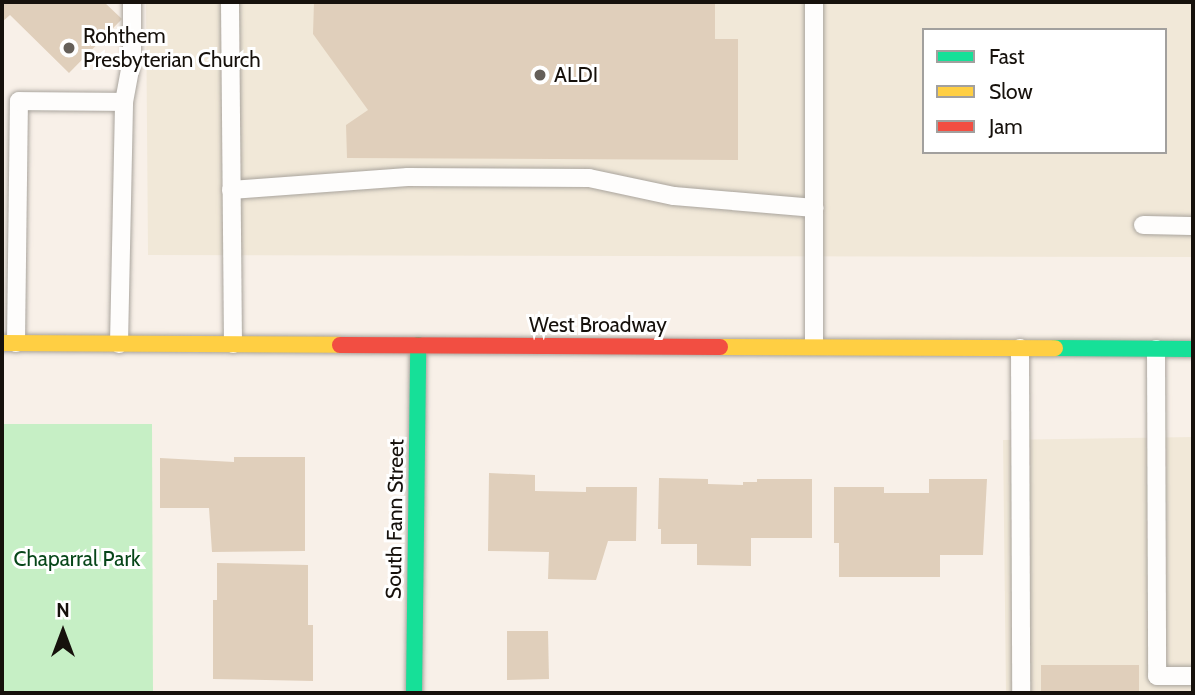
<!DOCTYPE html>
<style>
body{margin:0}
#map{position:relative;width:1195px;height:695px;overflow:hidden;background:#f8f0e8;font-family:Cabin,sans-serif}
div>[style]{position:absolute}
.commercial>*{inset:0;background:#f1e8d8}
.green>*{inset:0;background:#c6efc5}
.building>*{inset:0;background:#e0cfbb}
.roads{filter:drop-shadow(0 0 2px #a9a49d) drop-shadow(0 0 2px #a9a49d)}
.lane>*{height:18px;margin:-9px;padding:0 9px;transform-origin:9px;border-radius:9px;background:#fefdfc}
.fast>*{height:16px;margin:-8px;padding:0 8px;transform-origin:8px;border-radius:8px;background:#16e098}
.slow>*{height:16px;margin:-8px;padding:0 8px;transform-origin:8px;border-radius:8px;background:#ffcf43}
.jam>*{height:16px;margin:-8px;padding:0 8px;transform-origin:8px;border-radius:8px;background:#f24e42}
.dots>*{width:19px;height:19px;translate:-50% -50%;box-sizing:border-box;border:4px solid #fff;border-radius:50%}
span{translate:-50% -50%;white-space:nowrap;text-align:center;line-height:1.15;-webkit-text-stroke:6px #fff;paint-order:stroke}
.poi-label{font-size:21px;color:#16110c}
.left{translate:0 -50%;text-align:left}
.street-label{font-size:21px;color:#16110c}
.park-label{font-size:21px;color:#074619}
.frame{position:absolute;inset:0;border:4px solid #16110c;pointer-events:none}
.legend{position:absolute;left:922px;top:28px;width:245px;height:126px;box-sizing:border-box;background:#fff;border:2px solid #a2a09e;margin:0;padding:9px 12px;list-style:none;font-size:21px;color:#16110c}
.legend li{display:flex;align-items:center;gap:14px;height:35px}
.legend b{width:35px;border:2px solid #a2a09e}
.north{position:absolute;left:28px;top:597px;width:70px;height:70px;-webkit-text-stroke:5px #fff;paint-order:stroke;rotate:0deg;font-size:19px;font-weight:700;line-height:28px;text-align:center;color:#16110c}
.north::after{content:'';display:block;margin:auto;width:24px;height:32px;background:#16110c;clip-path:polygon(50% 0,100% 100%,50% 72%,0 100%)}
</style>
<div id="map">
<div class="commercial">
<i style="clip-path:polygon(evenodd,146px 2px,1193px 2px,1193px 257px,148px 255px,146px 2px,924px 30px,1165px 30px,1165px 152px,924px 152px,924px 30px)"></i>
<i style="clip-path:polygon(1193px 437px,1193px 693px,1006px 693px,1003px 440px)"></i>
</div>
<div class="green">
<i style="clip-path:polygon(2px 424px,152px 424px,153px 693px,2px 693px)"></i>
</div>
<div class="building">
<i style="clip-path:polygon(2px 2px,104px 2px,122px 19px,69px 73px,10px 15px,2px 22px)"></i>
<i style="clip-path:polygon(314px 2px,715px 2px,715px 39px,738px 39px,738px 160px,347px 158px,346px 125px,368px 110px,313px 34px)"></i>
<i style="clip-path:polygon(234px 457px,305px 457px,305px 551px,212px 552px,209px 508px,160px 508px,160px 458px,234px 462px)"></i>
<i style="clip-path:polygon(489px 473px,535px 475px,535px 491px,586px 492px,586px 487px,637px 487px,636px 541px,608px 541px,596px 580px,548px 579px,549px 552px,488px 551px)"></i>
<i style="clip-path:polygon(659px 478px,708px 479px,708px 484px,743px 485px,743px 482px,757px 482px,757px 479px,812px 479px,812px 538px,751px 538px,751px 566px,697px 565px,697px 544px,661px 544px,661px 529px,658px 529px)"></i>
<i style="clip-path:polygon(929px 479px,987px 479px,983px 555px,940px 555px,940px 577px,839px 577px,839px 543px,834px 543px,834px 487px,884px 487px,884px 493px,929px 493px)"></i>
<i style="clip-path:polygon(217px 563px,308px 565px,308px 625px,313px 625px,313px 681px,213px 679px,213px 600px,217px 600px)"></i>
<i style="clip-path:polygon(507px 631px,548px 631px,549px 679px,507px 680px)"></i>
<i style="clip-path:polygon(1041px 665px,1139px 665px,1139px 693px,1041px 693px)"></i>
</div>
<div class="roads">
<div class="lane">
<i style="left:230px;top:2px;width:342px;rotate:89.5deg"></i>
<i style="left:814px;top:2px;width:344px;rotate:90deg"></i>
<i style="left:231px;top:190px;width:177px;rotate:-4.2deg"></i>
<i style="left:408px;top:177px;width:181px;rotate:0.3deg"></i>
<i style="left:589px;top:178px;width:87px;rotate:12deg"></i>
<i style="left:674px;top:196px;width:141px;rotate:4.9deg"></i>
<i style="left:1143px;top:225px;width:50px;rotate:1.1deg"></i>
<i style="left:16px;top:343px;width:242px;rotate:-89.3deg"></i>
<i style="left:19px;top:101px;width:105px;rotate:0.5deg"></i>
<i style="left:119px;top:344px;width:242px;rotate:-88.8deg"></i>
<i style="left:124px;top:102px;width:44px;rotate:-79.5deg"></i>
<i style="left:132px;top:59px;width:57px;rotate:-90deg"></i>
<i style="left:1020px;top:348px;width:345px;rotate:89.8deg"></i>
<i style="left:1156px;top:349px;width:327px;rotate:89.8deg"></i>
<i style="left:1157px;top:676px;width:36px"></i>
</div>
<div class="fast">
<i style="left:1055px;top:348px;width:138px;rotate:0.4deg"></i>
<i style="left:414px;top:693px;width:348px;rotate:-89.3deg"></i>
</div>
<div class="slow">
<i style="left:2px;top:343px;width:338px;rotate:0.3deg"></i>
<i style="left:720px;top:347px;width:335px;rotate:0.2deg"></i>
</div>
<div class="jam">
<i style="left:340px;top:345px;width:380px;rotate:0.3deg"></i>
</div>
</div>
<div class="dots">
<i style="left:69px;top:48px;background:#655f59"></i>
<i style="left:540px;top:75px;background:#655f59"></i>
</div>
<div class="poi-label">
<span class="left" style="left:83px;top:48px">Rohthem<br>Presbyterian Church</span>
<span class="left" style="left:554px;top:75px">ALDI</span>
</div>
<div class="street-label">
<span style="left:598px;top:325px">West Broadway</span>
<span style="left:395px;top:519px;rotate:-89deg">South Fann Street</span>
</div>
<div class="park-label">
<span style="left:77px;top:559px">Chaparral Park</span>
</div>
<div class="frame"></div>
<ul class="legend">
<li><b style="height:9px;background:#16e098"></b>Fast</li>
<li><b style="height:9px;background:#ffcf43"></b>Slow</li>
<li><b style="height:9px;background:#f24e42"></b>Jam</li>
</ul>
<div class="north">N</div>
</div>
